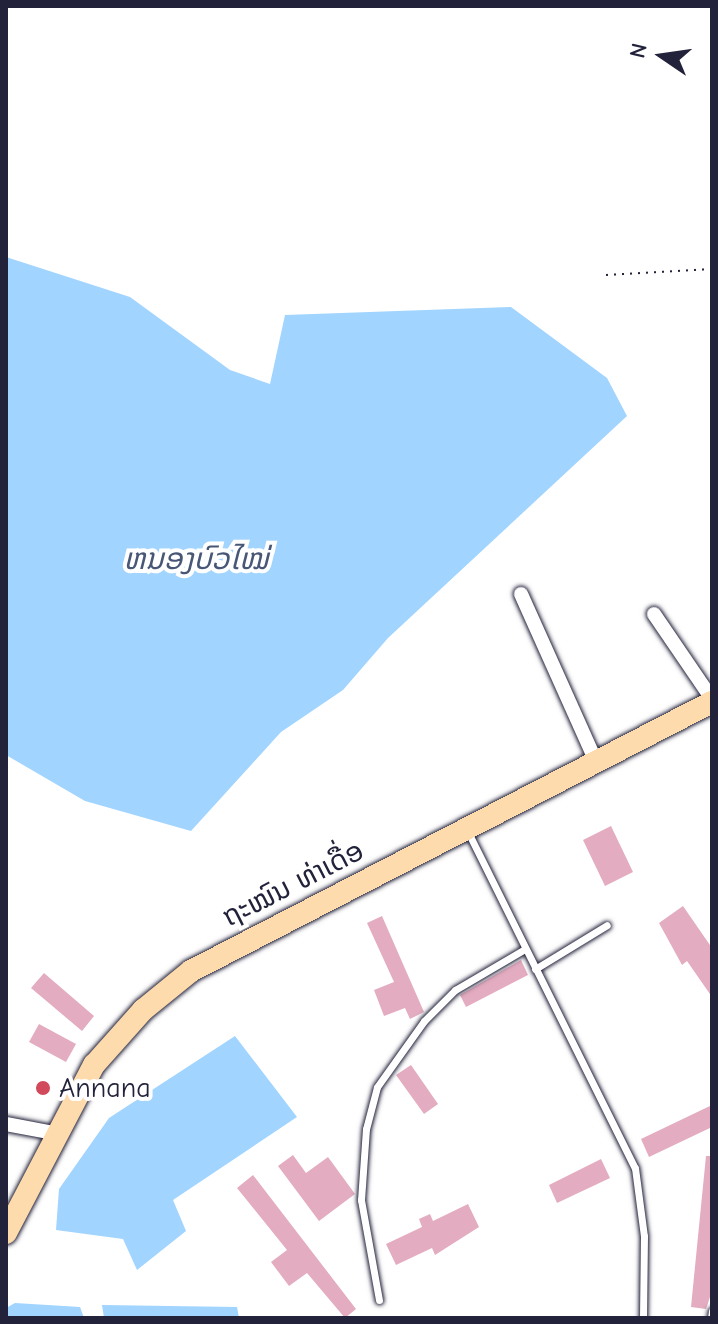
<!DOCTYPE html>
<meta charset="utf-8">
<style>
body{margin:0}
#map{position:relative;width:718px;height:1324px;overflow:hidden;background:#fff;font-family:"Comic Neue","Noto Sans Lao",sans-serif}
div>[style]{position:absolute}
.water>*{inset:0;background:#a1d4ff}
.building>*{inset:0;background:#e3acc0}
.path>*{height:2px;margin-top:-1px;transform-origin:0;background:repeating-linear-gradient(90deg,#22223b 0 2px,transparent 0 8px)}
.roads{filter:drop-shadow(0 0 2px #22223b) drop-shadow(0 0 2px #22223b)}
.service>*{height:7px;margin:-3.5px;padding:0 3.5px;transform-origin:3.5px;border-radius:3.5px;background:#fff}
.minor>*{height:14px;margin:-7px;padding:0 7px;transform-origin:7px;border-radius:7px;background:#fff}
.primary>*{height:22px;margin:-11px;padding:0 11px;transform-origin:11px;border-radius:11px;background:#fedbac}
.dots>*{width:22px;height:22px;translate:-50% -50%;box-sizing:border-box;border:4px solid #fff;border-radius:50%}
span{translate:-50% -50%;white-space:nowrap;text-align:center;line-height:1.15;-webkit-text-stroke:8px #fff;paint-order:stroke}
.street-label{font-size:28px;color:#22223b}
.poi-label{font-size:28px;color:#22223b}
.left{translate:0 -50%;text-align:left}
.water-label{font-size:30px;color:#485776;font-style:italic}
.frame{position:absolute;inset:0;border:8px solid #22223b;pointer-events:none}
.north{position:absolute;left:622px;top:16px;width:80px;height:80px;-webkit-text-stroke:6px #fff;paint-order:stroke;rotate:283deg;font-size:22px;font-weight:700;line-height:32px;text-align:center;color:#22223b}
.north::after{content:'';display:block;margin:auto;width:28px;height:36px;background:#22223b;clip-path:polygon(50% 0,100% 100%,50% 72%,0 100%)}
</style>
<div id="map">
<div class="water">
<i style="clip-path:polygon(6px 257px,130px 297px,230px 370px,270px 384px,285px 315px,511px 307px,607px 378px,627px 416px,388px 638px,343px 690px,281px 732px,191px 831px,85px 801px,6px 755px)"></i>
<i style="clip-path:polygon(235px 1036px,297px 1117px,173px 1200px,186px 1231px,137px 1270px,123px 1239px,56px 1230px,59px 1189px,109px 1118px)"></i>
<i style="clip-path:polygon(15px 1303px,80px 1307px,84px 1318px,6px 1318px,6px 1308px)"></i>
<i style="clip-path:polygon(102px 1305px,237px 1307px,239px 1318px,104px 1318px)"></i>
</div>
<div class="building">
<i style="clip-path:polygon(611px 826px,633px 872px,605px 886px,583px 840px)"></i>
<i style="clip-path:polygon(683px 906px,712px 948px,712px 997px,687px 961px,682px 965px,659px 923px)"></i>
<i style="clip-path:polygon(382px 916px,424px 1012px,410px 1019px,405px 1008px,384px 1016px,374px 990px,394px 982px,367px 923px)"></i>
<i style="clip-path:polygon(521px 960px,528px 975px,466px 1007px,460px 995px)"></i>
<i style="clip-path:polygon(44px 973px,94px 1016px,82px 1031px,31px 988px)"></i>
<i style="clip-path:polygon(39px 1024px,76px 1044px,66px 1062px,29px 1042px)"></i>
<i style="clip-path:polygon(411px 1065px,438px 1104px,424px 1114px,396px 1075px)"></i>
<i style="clip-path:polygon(712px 1105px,712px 1127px,649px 1157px,641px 1139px)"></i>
<i style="clip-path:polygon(293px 1155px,306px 1173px,328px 1157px,355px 1194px,319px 1221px,278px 1166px)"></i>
<i style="clip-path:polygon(706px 1156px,712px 1156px,712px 1291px,706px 1309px,691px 1307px)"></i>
<i style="clip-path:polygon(601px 1159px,610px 1178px,557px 1203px,549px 1185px)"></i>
<i style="clip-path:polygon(253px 1175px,356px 1309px,345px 1318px,307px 1273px,289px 1286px,271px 1262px,287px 1250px,237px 1188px)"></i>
<i style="clip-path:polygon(468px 1204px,479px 1227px,435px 1255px,432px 1248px,396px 1265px,386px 1244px,422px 1227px,419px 1219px,430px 1214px,433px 1221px)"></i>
</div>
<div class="path">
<i style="left:606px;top:275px;width:106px;rotate:-3.2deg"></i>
</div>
<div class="roads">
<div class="service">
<i style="left:468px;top:832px;width:375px;rotate:63.6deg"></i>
<i style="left:635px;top:1168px;width:69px;rotate:82.5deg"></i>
<i style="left:644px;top:1236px;width:82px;rotate:90.7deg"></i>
<i style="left:535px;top:969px;width:84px;rotate:-31.4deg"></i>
<i style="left:379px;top:1300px;width:102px;rotate:-100.2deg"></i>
<i style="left:361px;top:1200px;width:71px;rotate:-86deg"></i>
<i style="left:366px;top:1129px;width:43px;rotate:-75.3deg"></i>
<i style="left:377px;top:1087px;width:81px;rotate:-54.5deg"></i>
<i style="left:424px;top:1021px;width:44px;rotate:-45deg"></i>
<i style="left:455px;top:990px;width:81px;rotate:-30.4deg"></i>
<i style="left:711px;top:1318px;width:7px;rotate:-82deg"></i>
</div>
<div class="minor">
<i style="left:521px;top:594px;width:186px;rotate:65.9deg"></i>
<i style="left:654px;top:614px;width:103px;rotate:55.7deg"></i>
<i style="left:6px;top:1124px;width:48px;rotate:10.8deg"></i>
</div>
<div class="primary">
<i style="left:6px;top:1233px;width:190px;rotate:-62.4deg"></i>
<i style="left:94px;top:1065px;width:74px;rotate:-48.3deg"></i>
<i style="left:143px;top:1010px;width:62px;rotate:-39.1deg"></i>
<i style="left:191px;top:971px;width:586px;rotate:-27.31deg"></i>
</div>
</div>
<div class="dots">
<i style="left:43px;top:1088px;background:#d1495b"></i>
</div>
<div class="street-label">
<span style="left:293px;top:884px;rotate:-27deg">ຖະໝົນ ທ່າເດື່ອ</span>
</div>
<div class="poi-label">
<span class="left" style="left:59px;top:1088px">Annana</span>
</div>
<div class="water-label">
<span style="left:196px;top:560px">ຫນອງບົວໄໝ່</span>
</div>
<div class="frame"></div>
<div class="north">N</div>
</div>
